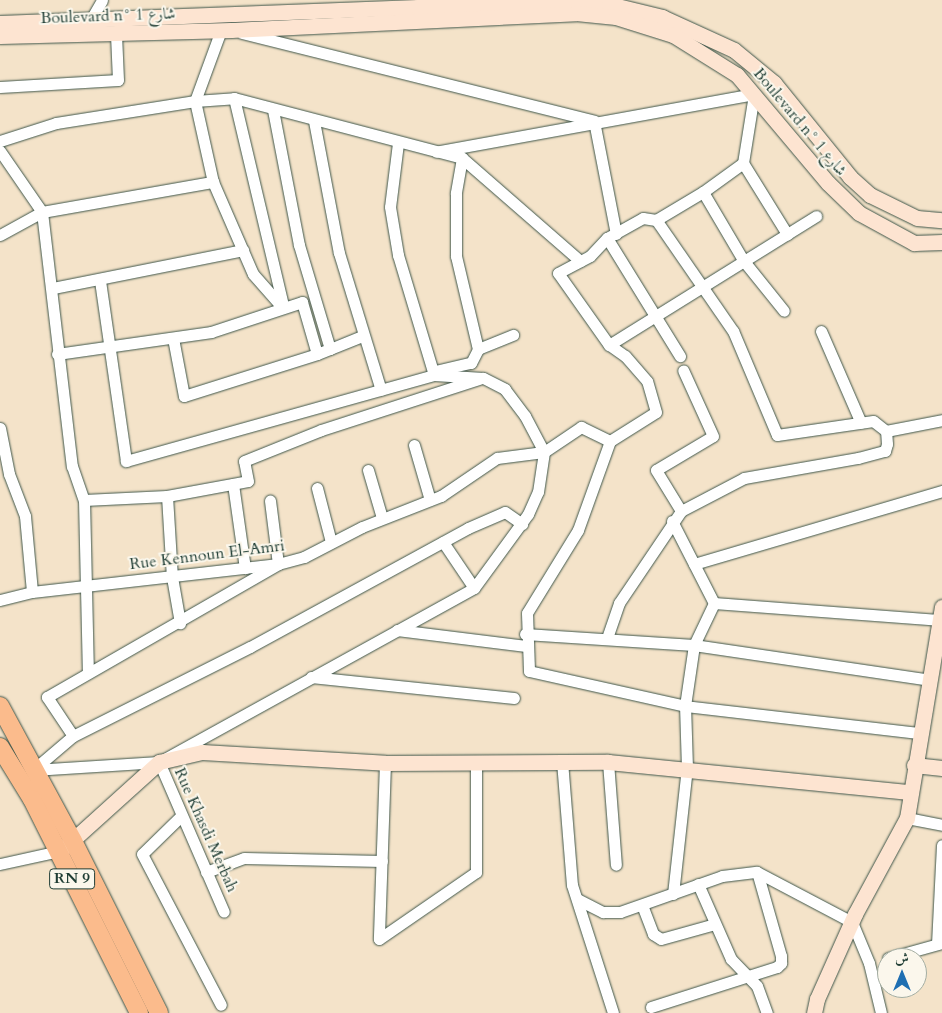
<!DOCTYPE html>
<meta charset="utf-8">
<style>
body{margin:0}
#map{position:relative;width:942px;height:1013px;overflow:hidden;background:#f4e3c9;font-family:Cardo,Amiri,serif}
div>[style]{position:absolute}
.roads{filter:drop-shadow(0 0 1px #3f564a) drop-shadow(0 0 1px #3f564a)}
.street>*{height:11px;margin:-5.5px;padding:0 5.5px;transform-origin:5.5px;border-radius:5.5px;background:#fff}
.secondary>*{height:15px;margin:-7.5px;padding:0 7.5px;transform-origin:7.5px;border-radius:7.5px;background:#fde4d1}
.primary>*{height:18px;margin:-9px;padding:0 9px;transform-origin:9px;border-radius:9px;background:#fbbb8c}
span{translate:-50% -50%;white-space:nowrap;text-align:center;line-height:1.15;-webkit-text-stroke:4px #fbf7ec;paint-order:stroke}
.shield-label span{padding:1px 4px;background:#fbf7ec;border:1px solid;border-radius:4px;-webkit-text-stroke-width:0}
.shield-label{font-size:15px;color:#1f3d34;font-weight:700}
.street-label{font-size:16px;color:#1f3d34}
.north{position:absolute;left:877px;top:948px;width:50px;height:50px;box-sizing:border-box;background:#fbf7ec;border:1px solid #a3ada2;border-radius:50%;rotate:0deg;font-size:14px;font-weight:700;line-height:20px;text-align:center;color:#1f3d34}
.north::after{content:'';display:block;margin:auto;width:18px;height:22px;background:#1f6fb2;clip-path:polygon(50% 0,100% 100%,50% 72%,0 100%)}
</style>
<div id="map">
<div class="roads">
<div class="street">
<i style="left:90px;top:21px;width:24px;rotate:-60deg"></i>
<i style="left:221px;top:30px;width:76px;rotate:110.1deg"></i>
<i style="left:195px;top:101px;width:83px;rotate:77.5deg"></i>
<i style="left:213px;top:182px;width:100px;rotate:66.5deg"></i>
<i style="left:253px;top:274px;width:45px;rotate:48.6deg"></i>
<i style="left:242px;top:33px;width:363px;rotate:14deg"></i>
<i style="left:594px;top:121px;width:115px;rotate:79deg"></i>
<i style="left:0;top:87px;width:118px;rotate:-3.4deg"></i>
<i style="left:118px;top:80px;width:46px;rotate:-92.5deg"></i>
<i style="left:234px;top:98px;width:214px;rotate:76.7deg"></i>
<i style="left:314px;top:121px;width:134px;rotate:79.3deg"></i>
<i style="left:339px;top:253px;width:143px;rotate:73deg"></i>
<i style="left:0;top:141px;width:59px;rotate:-17.8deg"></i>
<i style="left:56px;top:123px;width:141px;rotate:-9deg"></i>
<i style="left:195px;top:101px;width:39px;rotate:-4deg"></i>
<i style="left:234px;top:98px;width:236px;rotate:14.7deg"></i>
<i style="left:462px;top:158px;width:157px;rotate:41.1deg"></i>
<i style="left:398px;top:143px;width:64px;rotate:97.1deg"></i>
<i style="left:390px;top:207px;width:49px;rotate:80.5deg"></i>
<i style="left:398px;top:255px;width:125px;rotate:73.3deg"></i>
<i style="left:0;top:151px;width:74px;rotate:55.5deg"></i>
<i style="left:42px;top:212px;width:256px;rotate:83.3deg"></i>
<i style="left:72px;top:466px;width:36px;rotate:71deg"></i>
<i style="left:84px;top:500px;width:173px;rotate:88.7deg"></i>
<i style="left:462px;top:158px;width:36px;rotate:100deg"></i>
<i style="left:456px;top:193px;width:63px;rotate:90deg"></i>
<i style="left:456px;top:256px;width:96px;rotate:76.7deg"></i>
<i style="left:743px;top:163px;width:84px;rotate:58.2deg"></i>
<i style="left:703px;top:192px;width:79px;rotate:59.5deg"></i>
<i style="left:743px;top:260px;width:65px;rotate:51.2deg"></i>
<i style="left:0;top:235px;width:48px;rotate:-28.7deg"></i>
<i style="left:42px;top:212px;width:174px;rotate:-10deg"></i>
<i style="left:607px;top:238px;width:139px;rotate:58.3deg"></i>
<i style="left:53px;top:288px;width:194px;rotate:-11.3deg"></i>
<i style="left:821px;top:331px;width:100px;rotate:66.5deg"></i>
<i style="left:173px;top:338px;width:59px;rotate:79.3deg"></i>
<i style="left:184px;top:396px;width:139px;rotate:-17.5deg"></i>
<i style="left:609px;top:345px;width:244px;rotate:-31.9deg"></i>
<i style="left:330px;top:349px;width:35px;rotate:-22deg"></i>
<i style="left:57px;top:354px;width:156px;rotate:-8.1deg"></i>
<i style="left:211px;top:332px;width:96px;rotate:-18.2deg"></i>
<i style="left:302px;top:302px;width:54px;rotate:73.9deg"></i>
<i style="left:317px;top:354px;width:14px;rotate:-21deg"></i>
<i style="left:330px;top:349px;width:109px;rotate:-106.6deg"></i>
<i style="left:299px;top:245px;width:137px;rotate:-100.9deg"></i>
<i style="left:435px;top:371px;width:37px;rotate:-13deg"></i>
<i style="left:471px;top:363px;width:16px;rotate:-63deg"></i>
<i style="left:478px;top:349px;width:38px;rotate:-22deg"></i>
<i style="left:0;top:428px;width:47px;rotate:78.9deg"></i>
<i style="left:9px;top:474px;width:45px;rotate:69.1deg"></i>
<i style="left:25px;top:516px;width:76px;rotate:84.7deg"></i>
<i style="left:886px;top:431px;width:57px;rotate:-11.1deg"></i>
<i style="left:610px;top:441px;width:95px;rotate:109.8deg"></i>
<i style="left:578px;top:530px;width:97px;rotate:121.6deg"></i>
<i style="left:527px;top:613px;width:58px;rotate:88deg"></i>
<i style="left:529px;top:671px;width:160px;rotate:12.6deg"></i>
<i style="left:685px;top:706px;width:236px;rotate:6.6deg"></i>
<i style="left:414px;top:445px;width:57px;rotate:73.8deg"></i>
<i style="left:368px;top:470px;width:50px;rotate:73.7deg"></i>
<i style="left:233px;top:484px;width:85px;rotate:81.9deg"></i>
<i style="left:317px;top:488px;width:56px;rotate:75.5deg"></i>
<i style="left:167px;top:496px;width:81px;rotate:86.5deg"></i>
<i style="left:172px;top:577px;width:47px;rotate:80.1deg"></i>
<i style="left:84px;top:500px;width:83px;rotate:-2.8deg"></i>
<i style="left:167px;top:496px;width:82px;rotate:-10.5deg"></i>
<i style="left:248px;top:481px;width:20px;rotate:-101deg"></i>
<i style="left:244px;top:461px;width:83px;rotate:-21.9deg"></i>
<i style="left:321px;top:430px;width:166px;rotate:-17.9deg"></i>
<i style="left:681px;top:511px;width:48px;rotate:-121.4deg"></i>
<i style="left:656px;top:470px;width:66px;rotate:-30.8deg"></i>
<i style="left:713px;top:436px;width:72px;rotate:-114.4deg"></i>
<i style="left:672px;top:521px;width:92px;rotate:62.9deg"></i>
<i style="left:714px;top:603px;width:225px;rotate:4.3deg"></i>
<i style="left:443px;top:542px;width:55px;rotate:56deg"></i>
<i style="left:694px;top:564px;width:259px;rotate:-16.4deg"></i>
<i style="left:0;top:600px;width:33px;rotate:-14deg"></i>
<i style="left:32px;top:592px;width:248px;rotate:-6.5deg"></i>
<i style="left:278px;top:564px;width:27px;rotate:-15deg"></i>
<i style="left:304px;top:557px;width:65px;rotate:-27.3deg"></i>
<i style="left:362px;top:527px;width:85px;rotate:-21.4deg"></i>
<i style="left:441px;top:496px;width:68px;rotate:-34.2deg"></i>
<i style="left:497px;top:458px;width:47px;rotate:-7.3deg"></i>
<i style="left:544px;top:452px;width:45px;rotate:-34deg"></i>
<i style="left:581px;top:427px;width:32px;rotate:26deg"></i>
<i style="left:610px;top:441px;width:54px;rotate:-32.2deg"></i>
<i style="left:656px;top:412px;width:32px;rotate:-106deg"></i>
<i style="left:647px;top:381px;width:33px;rotate:-131deg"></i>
<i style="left:625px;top:356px;width:19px;rotate:-145deg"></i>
<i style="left:609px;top:345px;width:88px;rotate:-125.3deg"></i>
<i style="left:558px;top:273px;width:36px;rotate:-28deg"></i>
<i style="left:590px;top:256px;width:25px;rotate:-47deg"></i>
<i style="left:607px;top:238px;width:41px;rotate:-29.1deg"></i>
<i style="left:643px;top:218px;width:13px;rotate:9deg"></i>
<i style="left:656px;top:220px;width:55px;rotate:-30.8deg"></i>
<i style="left:703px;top:192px;width:49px;rotate:-35.9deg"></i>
<i style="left:743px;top:163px;width:70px;rotate:-80.9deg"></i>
<i style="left:754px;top:94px;width:323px;rotate:169.7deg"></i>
<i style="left:397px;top:630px;width:130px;rotate:7.1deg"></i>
<i style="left:525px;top:634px;width:169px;rotate:3.7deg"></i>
<i style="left:694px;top:645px;width:239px;rotate:8.4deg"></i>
<i style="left:607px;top:638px;width:37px;rotate:-71deg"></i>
<i style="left:619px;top:603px;width:111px;rotate:-56deg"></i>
<i style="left:681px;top:511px;width:71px;rotate:-27.6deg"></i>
<i style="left:744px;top:478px;width:116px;rotate:-10deg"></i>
<i style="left:858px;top:458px;width:28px;rotate:-15deg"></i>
<i style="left:885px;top:451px;width:7px;rotate:-74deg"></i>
<i style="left:887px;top:444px;width:13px;rotate:-94deg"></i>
<i style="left:886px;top:431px;width:16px;rotate:-142deg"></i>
<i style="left:873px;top:421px;width:97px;rotate:171.7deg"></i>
<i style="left:777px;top:435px;width:113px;rotate:-112.9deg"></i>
<i style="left:733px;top:331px;width:135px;rotate:-124.7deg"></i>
<i style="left:311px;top:677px;width:204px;rotate:5.9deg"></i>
<i style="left:73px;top:736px;width:47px;rotate:-123.7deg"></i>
<i style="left:47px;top:697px;width:267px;rotate:-29.9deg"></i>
<i style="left:278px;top:564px;width:64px;rotate:-97.2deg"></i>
<i style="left:562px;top:761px;width:124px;rotate:85.4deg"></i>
<i style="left:572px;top:885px;width:134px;rotate:72.2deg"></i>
<i style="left:159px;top:762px;width:163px;rotate:66.6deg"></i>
<i style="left:608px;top:762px;width:103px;rotate:85.6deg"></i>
<i style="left:385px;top:763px;width:176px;rotate:92deg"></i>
<i style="left:379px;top:939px;width:118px;rotate:-34.6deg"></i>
<i style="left:476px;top:872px;width:108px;rotate:-90deg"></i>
<i style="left:33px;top:770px;width:126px;rotate:-3.6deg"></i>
<i style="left:159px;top:762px;width:360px;rotate:-28.9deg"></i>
<i style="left:474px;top:588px;width:92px;rotate:-53.9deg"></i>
<i style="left:528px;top:514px;width:24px;rotate:-66deg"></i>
<i style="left:538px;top:492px;width:40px;rotate:-81.5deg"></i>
<i style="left:544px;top:452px;width:41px;rotate:-117.8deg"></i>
<i style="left:525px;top:416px;width:34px;rotate:-127deg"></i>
<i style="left:505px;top:389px;width:25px;rotate:-153deg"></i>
<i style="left:483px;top:378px;width:49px;rotate:-176.5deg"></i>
<i style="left:434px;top:375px;width:320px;rotate:164.4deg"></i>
<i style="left:126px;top:461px;width:183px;rotate:-98.2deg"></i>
<i style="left:33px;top:770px;width:52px;rotate:-40.4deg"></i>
<i style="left:73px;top:736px;width:198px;rotate:-26.7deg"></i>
<i style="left:250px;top:647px;width:248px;rotate:-28.6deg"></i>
<i style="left:468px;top:528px;width:40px;rotate:-23.4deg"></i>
<i style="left:505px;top:512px;width:21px;rotate:35deg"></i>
<i style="left:181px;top:816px;width:54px;rotate:135.7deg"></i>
<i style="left:142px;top:854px;width:170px;rotate:62.4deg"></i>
<i style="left:907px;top:818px;width:36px;rotate:11deg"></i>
<i style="left:0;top:864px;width:60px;rotate:-12.4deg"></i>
<i style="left:206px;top:872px;width:40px;rotate:-20.2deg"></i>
<i style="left:244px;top:858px;width:138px;rotate:1.2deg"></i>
<i style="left:698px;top:884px;width:82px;rotate:66.3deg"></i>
<i style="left:731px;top:959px;width:37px;rotate:46deg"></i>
<i style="left:757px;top:986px;width:29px;rotate:70deg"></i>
<i style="left:673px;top:894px;width:127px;rotate:-83.7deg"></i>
<i style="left:687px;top:768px;width:62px;rotate:-91.8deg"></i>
<i style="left:685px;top:706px;width:62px;rotate:-81.6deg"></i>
<i style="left:694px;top:645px;width:47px;rotate:-64.5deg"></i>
<i style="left:577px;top:899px;width:29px;rotate:27deg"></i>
<i style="left:603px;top:912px;width:17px"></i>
<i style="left:620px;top:912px;width:108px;rotate:-19.4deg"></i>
<i style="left:722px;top:876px;width:35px;rotate:-7deg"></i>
<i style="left:757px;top:872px;width:107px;rotate:27.8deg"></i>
<i style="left:852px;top:922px;width:44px;rotate:67.5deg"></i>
<i style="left:869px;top:963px;width:51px;rotate:76.5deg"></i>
<i style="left:642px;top:905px;width:31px;rotate:69deg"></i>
<i style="left:653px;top:934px;width:9px;rotate:32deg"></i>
<i style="left:661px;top:939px;width:56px;rotate:-15.5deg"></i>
<i style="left:937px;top:944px;width:99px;rotate:-87.1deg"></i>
<i style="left:888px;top:958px;width:56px;rotate:-15.5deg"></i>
<i style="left:651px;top:1007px;width:132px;rotate:-17.6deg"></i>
<i style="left:777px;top:967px;width:6px;rotate:-45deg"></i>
<i style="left:781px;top:963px;width:7px;rotate:-90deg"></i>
<i style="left:781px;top:956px;width:87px;rotate:-105.9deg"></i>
</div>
<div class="secondary">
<i style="left:0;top:23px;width:418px;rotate:-2.2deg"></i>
<i style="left:418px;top:7px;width:191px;rotate:-0.9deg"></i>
<i style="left:609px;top:4px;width:55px;rotate:13.8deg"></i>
<i style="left:662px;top:17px;width:79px;rotate:24.6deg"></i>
<i style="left:734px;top:50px;width:52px;rotate:39.5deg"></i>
<i style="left:774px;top:83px;width:121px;rotate:51deg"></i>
<i style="left:850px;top:177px;width:27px;rotate:42deg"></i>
<i style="left:870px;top:195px;width:52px;rotate:26.1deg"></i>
<i style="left:917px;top:218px;width:25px;rotate:5deg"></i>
<i style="left:0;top:36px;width:231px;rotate:-1.5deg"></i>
<i style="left:231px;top:30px;width:345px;rotate:-2.8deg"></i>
<i style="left:576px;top:13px;width:40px;rotate:5.7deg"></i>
<i style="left:616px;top:17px;width:60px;rotate:17.5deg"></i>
<i style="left:673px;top:35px;width:75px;rotate:32deg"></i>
<i style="left:737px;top:75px;width:141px;rotate:49.9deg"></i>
<i style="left:828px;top:183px;width:43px;rotate:44.1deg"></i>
<i style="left:859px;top:213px;width:63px;rotate:28.6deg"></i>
<i style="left:914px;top:243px;width:28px;rotate:-2deg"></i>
<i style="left:914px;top:765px;width:28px;rotate:6deg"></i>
<i style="left:65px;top:847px;width:127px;rotate:-42.1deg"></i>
<i style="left:159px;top:762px;width:44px;rotate:-13.1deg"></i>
<i style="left:202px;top:752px;width:183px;rotate:3.4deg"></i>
<i style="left:385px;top:763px;width:223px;rotate:-0.3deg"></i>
<i style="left:608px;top:762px;width:303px;rotate:5.7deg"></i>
<i style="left:814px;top:1013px;width:14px;rotate:-78deg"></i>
<i style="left:817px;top:999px;width:93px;rotate:-65.9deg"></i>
<i style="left:855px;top:914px;width:109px;rotate:-61.6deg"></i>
<i style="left:907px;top:818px;width:214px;rotate:-80.6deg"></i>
</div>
<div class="primary">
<i style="left:0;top:706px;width:153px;rotate:61.6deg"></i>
<i style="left:73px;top:841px;width:192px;rotate:63.4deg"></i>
<i style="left:0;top:747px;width:61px;rotate:58.4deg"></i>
<i style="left:32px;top:799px;width:239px;rotate:63.4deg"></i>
</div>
</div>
<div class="shield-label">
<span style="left:72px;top:879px">RN 9</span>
</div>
<div class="street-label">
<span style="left:108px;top:16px;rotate:-2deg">Boulevard n° شارع 1</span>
<span style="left:800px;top:122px;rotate:50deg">Boulevard n° شارع 1</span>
<span style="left:207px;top:555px;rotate:-7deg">Rue Kennoun El-Amri</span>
<span style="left:206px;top:830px;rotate:66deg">Rue Khasdi Merbah</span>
</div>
<div class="north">ش</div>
</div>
